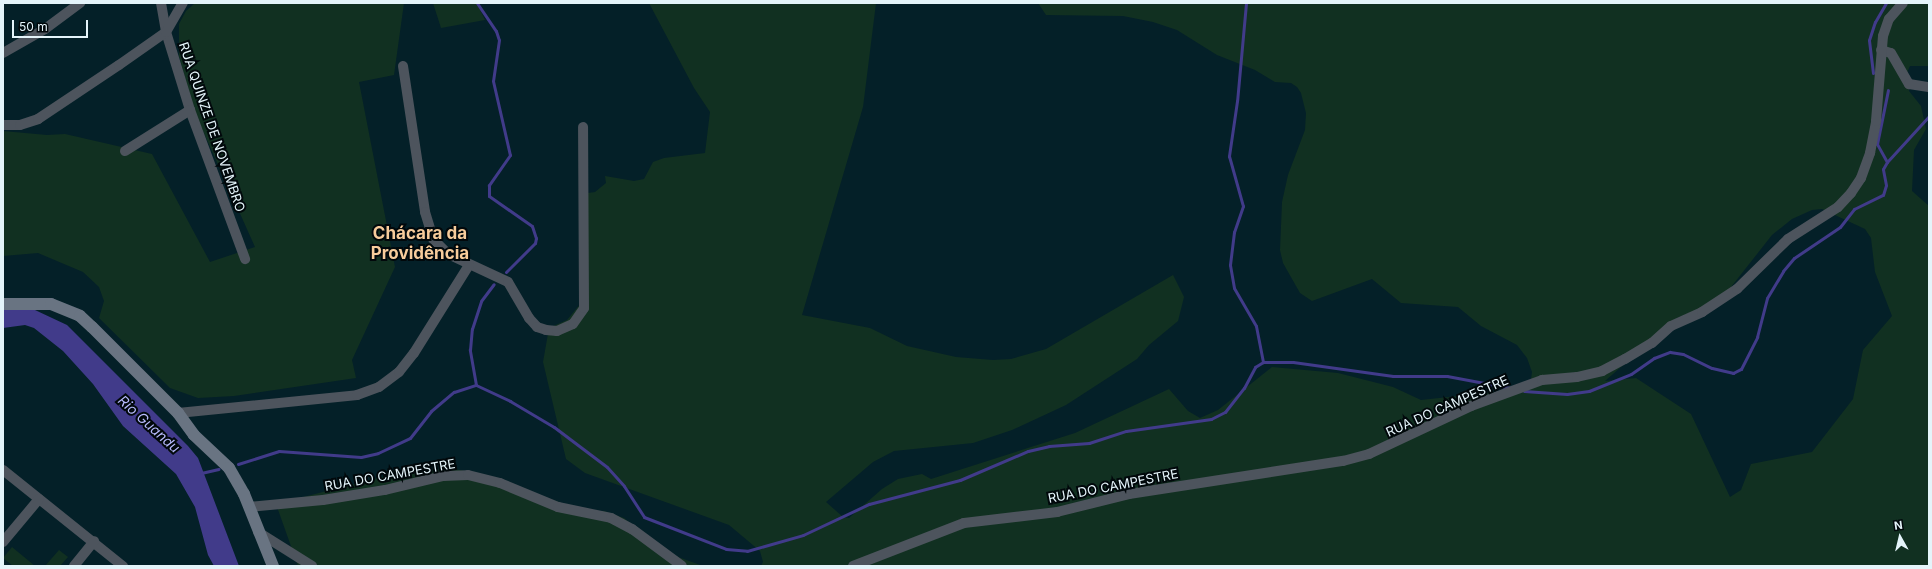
<!DOCTYPE html>
<meta charset="utf-8">
<style>
body{margin:0}
#map{position:relative;width:1932px;height:569px;overflow:hidden;background:#042028;font-family:Inter,sans-serif}
div>[style]{position:absolute}
.green>*{inset:0;background:#113021}
.water>*{inset:0;background:#413b8a}
.stream>*{height:3px;margin:-1.5px;padding:0 1.5px;transform-origin:1.5px;border-radius:1.5px;background:#413b8a}
.street>*{height:10px;margin:-5px;padding:0 5px;transform-origin:5px;border-radius:5px;background:#4d545d}
.secondary>*{height:12px;margin:-6px;padding:0 6px;transform-origin:6px;border-radius:6px;background:#697482}
span{translate:-50% -50%;white-space:nowrap;text-align:center;line-height:1.15;-webkit-text-stroke:4px #01080b;paint-order:stroke}
.street-label{font-size:13px;color:#e4f4fa}
.water-label{font-size:14px;color:#b7bafc;font-style:italic}
.district-label{font-size:17px;color:#f7cc9b;font-weight:700}
.frame{position:absolute;inset:0;border:4px solid #e4f4fa;pointer-events:none}
.north{position:absolute;left:1880px;top:517px;width:40px;height:40px;-webkit-text-stroke:3px #01080b;paint-order:stroke;rotate:352deg;font-size:11px;font-weight:700;line-height:16px;text-align:center;color:#e4f4fa}
.north::after{content:'';display:block;margin:auto;width:14px;height:18px;background:#e4f4fa;clip-path:polygon(50% 0,100% 100%,50% 72%,0 100%)}
.scale{position:absolute;left:12px;top:20px;width:76px;height:18px;box-sizing:border-box;border:2px solid #e4f4fa;border-top:0;padding-left:5px;font-size:12px;line-height:14px;white-space:nowrap;color:#e4f4fa;-webkit-text-stroke:3px #01080b;paint-order:stroke}
</style>
<div id="map">
<div class="green">
<i style="clip-path:polygon(195px 3px,404px 3px,394px 75px,359px 82px,395px 267px,352px 360px,356px 378px,234px 396px,198px 398px,170px 388px,99px 318px,104px 301px,99px 287px,83px 272px,38px 253px,3px 256px,3px 131px,47px 135px,65px 134px,152px 154px,210px 262px,255px 247px,194px 111px,179px 56px,179px 24px,186px 11px)"></i>
<i style="clip-path:polygon(433px 3px,477px 3px,485px 20px,441px 28px)"></i>
<i style="clip-path:polygon(evenodd,649px 3px,876px 3px,863px 107px,802px 315px,870px 328px,907px 346px,956px 357px,993px 360px,1011px 359px,1046px 349px,1173px 275px,1184px 297px,1178px 321px,1149px 345px,1137px 359px,1066px 405px,1012px 430px,973px 443px,894px 451px,873px 462px,826px 502px,843px 517px,849px 518px,882px 489px,898px 479px,922px 474px,931px 479px,1075px 433px,1169px 389px,1188px 411px,1200px 418px,1218px 410px,1272px 367px,1338px 373px,1393px 387px,1421px 400px,1530px 388px,1532px 372px,1527px 358px,1517px 345px,1481px 326px,1458px 307px,1401px 303px,1372px 279px,1312px 301px,1300px 293px,1283px 263px,1280px 250px,1282px 202px,1288px 175px,1305px 130px,1306px 113px,1301px 93px,1297px 87px,1291px 83px,1275px 82px,1255px 70px,1217px 55px,1177px 30px,1153px 22px,1123px 16px,1046px 15px,1038px 3px,1929px 3px,1929px 66px,1910px 66px,1906px 75px,1909px 91px,1921px 106px,1926px 129px,1914px 150px,1912px 191px,1929px 206px,1929px 566px,761px 566px,763px 562px,760px 551px,729px 525px,585px 473px,566px 459px,543px 362px,549px 328px,567px 320px,581px 303px,581px 194px,595px 192px,606px 183px,605px 176px,634px 181px,644px 179px,653px 162px,664px 158px,705px 153px,710px 112px,694px 88px,649px 3px,1822px 209px,1865px 229px,1871px 238px,1875px 272px,1892px 316px,1863px 350px,1853px 399px,1812px 452px,1751px 464px,1741px 490px,1730px 497px,1691px 414px,1636px 378px,1605px 381px,1677px 318px,1720px 301px,1772px 235px,1792px 219px,1812px 210px,1822px 209px)"></i>
<i style="clip-path:polygon(449px 468px,481px 474px,584px 511px,604px 511px,624px 518px,667px 553px,703px 566px,298px 566px,276px 504px,393px 474px)"></i>
<i style="clip-path:polygon(12px 547px,35px 566px,13px 566px,3px 558px)"></i>
<i style="clip-path:polygon(59px 550px,68px 557px,60px 566px,45px 566px)"></i>
</div>
<div class="water">
<i style="clip-path:polygon(3px 309px,35px 310px,67px 325px,188px 446px,198px 458px,239px 566px,214px 566px,208px 555px,195px 507px,176px 474px,123px 426px,93px 384px,63px 351px,34px 328px,25px 325px,3px 328px)"></i>
</div>
<div class="stream">
<i style="left:477px;top:3px;width:34px;rotate:56deg"></i>
<i style="left:496px;top:31px;width:9px;rotate:72deg"></i>
<i style="left:499px;top:40px;width:41px;rotate:98.3deg"></i>
<i style="left:493px;top:81px;width:76px;rotate:77.1deg"></i>
<i style="left:510px;top:155px;width:37px;rotate:125deg"></i>
<i style="left:489px;top:185px;width:11px;rotate:90deg"></i>
<i style="left:489px;top:196px;width:52px;rotate:34.9deg"></i>
<i style="left:532px;top:226px;width:13px;rotate:72deg"></i>
<i style="left:536px;top:238px;width:5px;rotate:101deg"></i>
<i style="left:535px;top:243px;width:41px;rotate:135deg"></i>
<i style="left:1246px;top:3px;width:98px;rotate:95.2deg"></i>
<i style="left:1237px;top:101px;width:56px;rotate:98.3deg"></i>
<i style="left:1229px;top:156px;width:52px;rotate:74.4deg"></i>
<i style="left:1243px;top:206px;width:28px;rotate:109deg"></i>
<i style="left:1234px;top:232px;width:33px;rotate:97deg"></i>
<i style="left:1230px;top:265px;width:23px;rotate:80deg"></i>
<i style="left:1234px;top:288px;width:44px;rotate:59.9deg"></i>
<i style="left:1256px;top:326px;width:37px;rotate:79deg"></i>
<i style="left:1873px;top:73px;width:33px;rotate:-97deg"></i>
<i style="left:1869px;top:40px;width:19px;rotate:-72deg"></i>
<i style="left:1875px;top:22px;width:22px;rotate:-60deg"></i>
<i style="left:1887px;top:162px;width:21px;rotate:-119deg"></i>
<i style="left:1877px;top:144px;width:55px;rotate:-78.5deg"></i>
<i style="left:476px;top:385px;width:36px;rotate:-100deg"></i>
<i style="left:470px;top:350px;width:21px;rotate:-85deg"></i>
<i style="left:472px;top:329px;width:29px;rotate:-72deg"></i>
<i style="left:481px;top:301px;width:21px;rotate:-53deg"></i>
<i style="left:1524px;top:391px;width:43px;rotate:4deg"></i>
<i style="left:1567px;top:394px;width:22px;rotate:-8deg"></i>
<i style="left:1589px;top:391px;width:45px;rotate:-22deg"></i>
<i style="left:1631px;top:374px;width:28px;rotate:-35deg"></i>
<i style="left:1654px;top:358px;width:17px;rotate:-21deg"></i>
<i style="left:1670px;top:352px;width:13px;rotate:9deg"></i>
<i style="left:1683px;top:354px;width:32px;rotate:26deg"></i>
<i style="left:1712px;top:368px;width:22px;rotate:13deg"></i>
<i style="left:1733px;top:373px;width:9px;rotate:-27deg"></i>
<i style="left:1741px;top:369px;width:36px;rotate:-63deg"></i>
<i style="left:1757px;top:337px;width:40px;rotate:-75.6deg"></i>
<i style="left:1767px;top:298px;width:31px;rotate:-59deg"></i>
<i style="left:1783px;top:271px;width:17px;rotate:-50deg"></i>
<i style="left:1794px;top:258px;width:55px;rotate:-34deg"></i>
<i style="left:1840px;top:227px;width:23px;rotate:-52deg"></i>
<i style="left:1854px;top:209px;width:32px;rotate:-26deg"></i>
<i style="left:1883px;top:195px;width:10px;rotate:-73deg"></i>
<i style="left:1886px;top:185px;width:16px;rotate:-101deg"></i>
<i style="left:1883px;top:169px;width:8px;rotate:-60deg"></i>
<i style="left:1887px;top:162px;width:62px;rotate:-47.6deg"></i>
<i style="left:238px;top:464px;width:43px;rotate:-17.6deg"></i>
<i style="left:279px;top:451px;width:82px;rotate:4.2deg"></i>
<i style="left:361px;top:457px;width:17px;rotate:-13deg"></i>
<i style="left:378px;top:453px;width:35px;rotate:-25deg"></i>
<i style="left:410px;top:438px;width:34px;rotate:-52deg"></i>
<i style="left:431px;top:411px;width:30px;rotate:-40deg"></i>
<i style="left:454px;top:392px;width:23px;rotate:-18deg"></i>
<i style="left:476px;top:385px;width:38px;rotate:25deg"></i>
<i style="left:510px;top:401px;width:51px;rotate:30.6deg"></i>
<i style="left:554px;top:427px;width:66px;rotate:37deg"></i>
<i style="left:607px;top:467px;width:25px;rotate:48deg"></i>
<i style="left:624px;top:486px;width:37px;rotate:57deg"></i>
<i style="left:644px;top:517px;width:88px;rotate:21.3deg"></i>
<i style="left:726px;top:549px;width:21px;rotate:5deg"></i>
<i style="left:747px;top:551px;width:58px;rotate:-15.9deg"></i>
<i style="left:803px;top:535px;width:73px;rotate:-25.2deg"></i>
<i style="left:869px;top:504px;width:94px;rotate:-14.8deg"></i>
<i style="left:960px;top:480px;width:74px;rotate:-23.1deg"></i>
<i style="left:1028px;top:451px;width:22px;rotate:-13deg"></i>
<i style="left:1049px;top:446px;width:40px;rotate:-4.3deg"></i>
<i style="left:1089px;top:443px;width:39px;rotate:-18deg"></i>
<i style="left:1126px;top:431px;width:86px;rotate:-8deg"></i>
<i style="left:1211px;top:419px;width:16px;rotate:-27deg"></i>
<i style="left:1225px;top:412px;width:31px;rotate:-52deg"></i>
<i style="left:1244px;top:388px;width:24px;rotate:-62deg"></i>
<i style="left:1255px;top:367px;width:9px;rotate:-32deg"></i>
<i style="left:1263px;top:362px;width:30px"></i>
<i style="left:1293px;top:362px;width:101px;rotate:8deg"></i>
<i style="left:1393px;top:376px;width:54px"></i>
<i style="left:1447px;top:376px;width:65px;rotate:10.6deg"></i>
<i style="left:201px;top:473px;width:18px;rotate:-13deg"></i>
</div>
<div class="street">
<i style="left:161px;top:3px;width:29px;rotate:80deg"></i>
<i style="left:166px;top:32px;width:82px;rotate:72.9deg"></i>
<i style="left:190px;top:110px;width:159px;rotate:69.7deg"></i>
<i style="left:1881px;top:50px;width:10px;rotate:17deg"></i>
<i style="left:1891px;top:53px;width:36px;rotate:60deg"></i>
<i style="left:1909px;top:84px;width:20px;rotate:9deg"></i>
<i style="left:3px;top:53px;width:48px;rotate:-29.7deg"></i>
<i style="left:45px;top:29px;width:44px;rotate:-36.6deg"></i>
<i style="left:403px;top:66px;width:148px;rotate:81.4deg"></i>
<i style="left:425px;top:212px;width:28px;rotate:73deg"></i>
<i style="left:433px;top:239px;width:21px;rotate:45deg"></i>
<i style="left:448px;top:254px;width:66px;rotate:25deg"></i>
<i style="left:508px;top:282px;width:42px;rotate:59.7deg"></i>
<i style="left:529px;top:318px;width:12px;rotate:48deg"></i>
<i style="left:537px;top:327px;width:9px;rotate:18deg"></i>
<i style="left:546px;top:330px;width:11px;rotate:5deg"></i>
<i style="left:557px;top:331px;width:17px;rotate:-24deg"></i>
<i style="left:573px;top:324px;width:19px;rotate:-55deg"></i>
<i style="left:584px;top:308px;width:181px;rotate:-90.3deg"></i>
<i style="left:3px;top:125px;width:17px"></i>
<i style="left:20px;top:125px;width:19px;rotate:-18deg"></i>
<i style="left:38px;top:119px;width:97px;rotate:-33.7deg"></i>
<i style="left:119px;top:65px;width:57px;rotate:-35.1deg"></i>
<i style="left:166px;top:32px;width:34px;rotate:-60deg"></i>
<i style="left:125px;top:151px;width:77px;rotate:-32.2deg"></i>
<i style="left:178px;top:413px;width:180px;rotate:-5.7deg"></i>
<i style="left:357px;top:395px;width:23px;rotate:-20deg"></i>
<i style="left:379px;top:387px;width:25px;rotate:-37deg"></i>
<i style="left:399px;top:372px;width:24px;rotate:-52deg"></i>
<i style="left:414px;top:353px;width:104px;rotate:-58deg"></i>
<i style="left:3px;top:470px;width:154px;rotate:38.7deg"></i>
<i style="left:249px;top:507px;width:74px;rotate:-5.4deg"></i>
<i style="left:323px;top:500px;width:63px;rotate:-9.2deg"></i>
<i style="left:385px;top:490px;width:60px;rotate:-13.6deg"></i>
<i style="left:443px;top:476px;width:25px;rotate:-2deg"></i>
<i style="left:468px;top:475px;width:33px;rotate:14deg"></i>
<i style="left:500px;top:483px;width:63px;rotate:22.5deg"></i>
<i style="left:558px;top:507px;width:54px;rotate:11.7deg"></i>
<i style="left:611px;top:518px;width:24px;rotate:28deg"></i>
<i style="left:632px;top:529px;width:62px;rotate:36.5deg"></i>
<i style="left:258px;top:532px;width:64px;rotate:32.2deg"></i>
<i style="left:3px;top:542px;width:56px;rotate:-50.1deg"></i>
<i style="left:74px;top:566px;width:32px;rotate:-51deg"></i>
<i style="left:853px;top:566px;width:119px;rotate:-21.2deg"></i>
<i style="left:964px;top:523px;width:94px;rotate:-6.7deg"></i>
<i style="left:1057px;top:512px;width:74px;rotate:-14deg"></i>
<i style="left:1129px;top:494px;width:217px;rotate:-8.8deg"></i>
<i style="left:1343px;top:461px;width:27px;rotate:-15deg"></i>
<i style="left:1369px;top:454px;width:113px;rotate:-25.2deg"></i>
<i style="left:1471px;top:406px;width:76px;rotate:-20.1deg"></i>
<i style="left:1542px;top:380px;width:35px;rotate:-5deg"></i>
<i style="left:1577px;top:377px;width:26px;rotate:-13deg"></i>
<i style="left:1602px;top:371px;width:26px;rotate:-28deg"></i>
<i style="left:1625px;top:359px;width:31px;rotate:-31deg"></i>
<i style="left:1652px;top:343px;width:25px;rotate:-42deg"></i>
<i style="left:1671px;top:326px;width:34px;rotate:-24deg"></i>
<i style="left:1702px;top:312px;width:42px;rotate:-33.3deg"></i>
<i style="left:1737px;top:289px;width:71px;rotate:-44.4deg"></i>
<i style="left:1788px;top:239px;width:59px;rotate:-32.6deg"></i>
<i style="left:1838px;top:207px;width:19px;rotate:-47deg"></i>
<i style="left:1851px;top:193px;width:18px;rotate:-56deg"></i>
<i style="left:1861px;top:178px;width:27px;rotate:-70deg"></i>
<i style="left:1870px;top:153px;width:33px;rotate:-79deg"></i>
<i style="left:1876px;top:121px;width:85px;rotate:-85.3deg"></i>
<i style="left:1883px;top:36px;width:18px;rotate:-71deg"></i>
<i style="left:1889px;top:19px;width:21px;rotate:-49deg"></i>
</div>
<div class="secondary">
<i style="left:3px;top:304px;width:48px"></i>
<i style="left:51px;top:304px;width:31px;rotate:22deg"></i>
<i style="left:80px;top:316px;width:16px;rotate:43deg"></i>
<i style="left:92px;top:327px;width:122px;rotate:45deg"></i>
<i style="left:178px;top:413px;width:27px;rotate:54deg"></i>
<i style="left:194px;top:435px;width:48px;rotate:43.3deg"></i>
<i style="left:229px;top:468px;width:30px;rotate:60deg"></i>
<i style="left:244px;top:494px;width:78px;rotate:68.1deg"></i>
</div>
<div class="street-label">
<span style="left:212px;top:127px;rotate:71deg">RUA QUINZE DE NOVEMBRO</span>
<span style="left:1447px;top:406px;rotate:-24deg">RUA DO CAMPESTRE</span>
<span style="left:390px;top:475px;rotate:-10deg">RUA DO CAMPESTRE</span>
<span style="left:1113px;top:486px;rotate:-11deg">RUA DO CAMPESTRE</span>
</div>
<div class="water-label">
<span style="left:149px;top:424px;rotate:42deg">Rio Guandu</span>
</div>
<div class="district-label">
<span style="left:420px;top:244px">Chácara da<br>Providência</span>
</div>
<div class="frame"></div>
<div class="north">N</div>
<div class="scale">50 m</div>
</div>
